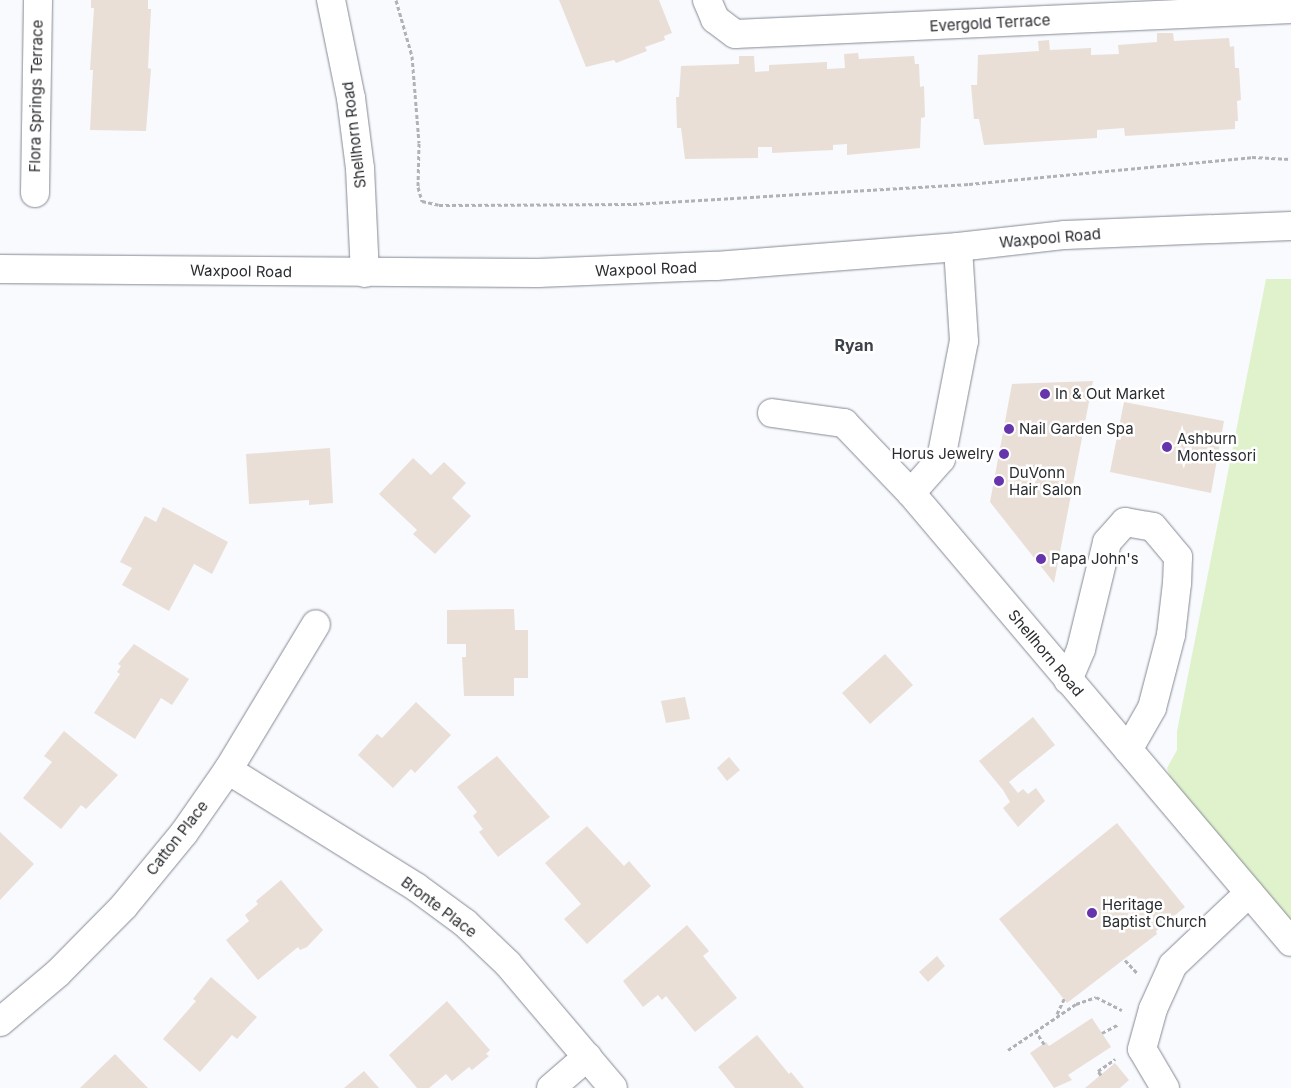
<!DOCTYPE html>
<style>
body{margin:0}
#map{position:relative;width:1291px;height:1088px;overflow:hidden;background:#f8fafe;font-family:Inter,sans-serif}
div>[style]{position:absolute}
.green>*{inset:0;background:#e0f2cc}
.building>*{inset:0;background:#e9dfd7}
.path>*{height:3px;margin-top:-1.5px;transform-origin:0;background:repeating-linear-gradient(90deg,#b0b2b6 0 4px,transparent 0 6.5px)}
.roads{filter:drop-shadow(0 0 1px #858993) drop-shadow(0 0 1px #858993)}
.minor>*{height:28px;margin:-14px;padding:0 14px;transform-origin:14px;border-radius:14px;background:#fff}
.dots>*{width:14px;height:14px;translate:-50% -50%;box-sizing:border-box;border:2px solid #fff;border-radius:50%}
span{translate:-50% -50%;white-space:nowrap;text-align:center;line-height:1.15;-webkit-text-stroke:5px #fff;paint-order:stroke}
.street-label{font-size:15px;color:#2a2c30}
.poi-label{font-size:15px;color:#2a2c30}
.left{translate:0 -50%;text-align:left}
.right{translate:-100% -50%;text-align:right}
.neighbourhood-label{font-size:16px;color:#3d414a;font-weight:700}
</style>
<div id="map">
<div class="green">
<i style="clip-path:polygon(1266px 279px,1291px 279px,1291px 921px,1172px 782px,1167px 768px,1177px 750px,1177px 731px)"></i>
</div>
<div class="building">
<i style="clip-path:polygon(91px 0,148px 0,148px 9px,151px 9px,148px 68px,151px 69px,146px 131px,90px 130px,93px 70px,90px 70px,94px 8px,91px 8px)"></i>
<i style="clip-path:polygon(559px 0,659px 0,672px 33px,664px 36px,665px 40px,645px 47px,647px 51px,616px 63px,614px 60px,586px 67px)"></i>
<i style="clip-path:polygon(1157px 33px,1173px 33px,1174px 41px,1229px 38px,1230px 47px,1234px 46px,1235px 68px,1239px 68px,1241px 100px,1237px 101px,1238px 121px,1235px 121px,1235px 129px,1125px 136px,1124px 128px,1097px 130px,1097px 138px,984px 145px,979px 119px,974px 119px,971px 85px,977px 85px,978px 55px,1039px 51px,1038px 41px,1049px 40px,1050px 50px,1091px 48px,1091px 55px,1119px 54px,1118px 45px,1157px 42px)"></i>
<i style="clip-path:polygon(858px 53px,859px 59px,914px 56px,915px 64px,919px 64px,920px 87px,924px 86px,925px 117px,921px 118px,920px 148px,847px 155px,847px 144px,833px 145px,833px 150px,772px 153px,772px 147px,758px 147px,758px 158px,685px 159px,681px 128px,677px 128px,676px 97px,679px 97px,681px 66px,739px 64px,739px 56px,754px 56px,755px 72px,769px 71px,769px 65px,827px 62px,827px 69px,845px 68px,844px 54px)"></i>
<i style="clip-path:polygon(1093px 381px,1054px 583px,990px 502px,1012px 384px)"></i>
<i style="clip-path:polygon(1124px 402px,1224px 421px,1211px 493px,1110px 472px)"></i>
<i style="clip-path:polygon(330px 448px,333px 503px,309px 505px,309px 500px,249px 504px,246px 454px)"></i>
<i style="clip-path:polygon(413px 458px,431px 475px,444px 462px,466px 483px,452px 498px,471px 516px,435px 554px,413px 534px,417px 530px,379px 494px)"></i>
<i style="clip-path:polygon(163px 507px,228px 542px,212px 574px,194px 564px,169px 611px,122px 585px,132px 568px,120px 562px,145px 516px,156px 522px)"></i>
<i style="clip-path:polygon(514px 609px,515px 630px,528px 630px,528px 678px,514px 678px,514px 696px,464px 696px,462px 657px,466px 657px,466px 644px,447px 644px,447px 610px)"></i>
<i style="clip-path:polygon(134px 644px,189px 679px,172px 705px,161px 698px,135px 739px,94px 713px,120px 674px,117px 672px,121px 666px,118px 664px)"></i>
<i style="clip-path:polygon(885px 654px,913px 685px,870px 724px,842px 693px)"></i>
<i style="clip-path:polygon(685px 697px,690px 719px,666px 723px,661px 701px)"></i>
<i style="clip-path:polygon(416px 702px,451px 735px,415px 773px,411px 769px,393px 788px,358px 755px,377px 734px,382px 738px)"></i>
<i style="clip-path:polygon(1033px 717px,1055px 745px,1009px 782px,1018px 793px,1023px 789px,1028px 794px,1036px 788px,1045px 801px,1018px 827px,1003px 808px,1010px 802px,1003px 790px,979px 761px)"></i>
<i style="clip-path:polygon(64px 731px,118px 775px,86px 809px,81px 805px,61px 829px,23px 798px,52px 762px,44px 756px)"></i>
<i style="clip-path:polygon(497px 756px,550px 817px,498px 857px,479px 832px,483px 829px,473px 816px,477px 812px,457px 787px)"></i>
<i style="clip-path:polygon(729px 757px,740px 770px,727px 781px,717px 768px)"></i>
<i style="clip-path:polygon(1117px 823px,1185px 907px,1156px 931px,1157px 934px,1067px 1003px,999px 919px)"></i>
<i style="clip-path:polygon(587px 826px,624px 866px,629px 861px,651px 886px,587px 944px,564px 919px,581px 904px,545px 863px)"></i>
<i style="clip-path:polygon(0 832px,34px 864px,0 900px)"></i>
<i style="clip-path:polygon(281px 880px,323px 930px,307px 947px,300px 950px,298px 947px,258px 980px,226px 940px,249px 921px,245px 915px,258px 904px,256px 901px)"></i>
<i style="clip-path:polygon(687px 925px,709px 951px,703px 956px,737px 998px,695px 1032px,666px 996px,662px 1000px,658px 995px,643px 1007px,623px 981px)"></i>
<i style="clip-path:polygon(937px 956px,945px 966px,928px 982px,919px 972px)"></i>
<i style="clip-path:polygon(211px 977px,257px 1017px,237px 1039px,232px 1035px,200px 1072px,163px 1039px,196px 1001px,193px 999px)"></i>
<i style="clip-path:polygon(447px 1001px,490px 1050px,486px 1054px,489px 1056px,472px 1070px,469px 1067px,452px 1081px,446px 1074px,429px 1088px,417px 1088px,389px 1055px)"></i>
<i style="clip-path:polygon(1092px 1018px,1111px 1047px,1068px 1075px,1072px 1080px,1054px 1088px,1030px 1053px,1046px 1042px,1049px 1046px)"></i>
<i style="clip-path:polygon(757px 1035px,789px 1074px,791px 1072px,804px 1088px,735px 1088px,718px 1067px)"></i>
<i style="clip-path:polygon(115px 1054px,148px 1088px,80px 1088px)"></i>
<i style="clip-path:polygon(1115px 1063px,1129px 1080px,1120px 1088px,1085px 1088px)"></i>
<i style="clip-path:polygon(364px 1071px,379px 1088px,344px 1088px)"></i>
</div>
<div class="path">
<i style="left:396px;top:0;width:58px;rotate:74.1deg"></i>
<i style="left:412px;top:56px;width:87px;rotate:85.4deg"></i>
<i style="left:419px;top:143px;width:44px;rotate:91.3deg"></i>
<i style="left:418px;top:187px;width:15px;rotate:74deg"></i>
<i style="left:422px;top:201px;width:17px;rotate:13deg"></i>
<i style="left:439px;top:205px;width:194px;rotate:-0.3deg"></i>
<i style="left:633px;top:204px;width:337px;rotate:-3.4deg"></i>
<i style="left:969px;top:184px;width:284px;rotate:-5.4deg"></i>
<i style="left:1252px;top:157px;width:39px;rotate:3deg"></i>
<i style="left:1125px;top:960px;width:19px;rotate:47deg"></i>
<i style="left:1057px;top:1014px;width:17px;rotate:-65deg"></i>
<i style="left:1035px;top:1030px;width:17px;rotate:57deg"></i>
<i style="left:1102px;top:1033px;width:19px;rotate:-28deg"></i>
<i style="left:1008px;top:1050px;width:82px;rotate:-34.1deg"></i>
<i style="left:1076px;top:1004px;width:21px;rotate:-19deg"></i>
<i style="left:1096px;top:997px;width:29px;rotate:27deg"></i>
<i style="left:1101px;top:1075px;width:5px;rotate:-127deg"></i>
<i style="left:1098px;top:1071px;width:21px;rotate:-35deg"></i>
</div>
<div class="roads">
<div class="minor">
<i style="left:331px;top:0;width:100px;rotate:78.5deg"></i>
<i style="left:351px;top:98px;width:71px;rotate:82.7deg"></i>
<i style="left:360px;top:168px;width:105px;rotate:87.3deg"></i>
<i style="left:707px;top:0;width:21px;rotate:67deg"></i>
<i style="left:715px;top:19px;width:25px;rotate:37deg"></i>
<i style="left:735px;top:34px;width:557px;rotate:-2.57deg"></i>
<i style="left:35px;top:193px;width:193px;rotate:-89.1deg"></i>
<i style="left:0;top:269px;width:538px;rotate:0.43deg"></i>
<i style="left:538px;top:273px;width:178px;rotate:-2.3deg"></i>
<i style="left:716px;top:266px;width:243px;rotate:-4.5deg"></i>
<i style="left:958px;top:247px;width:108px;rotate:-6.4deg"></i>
<i style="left:1065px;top:235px;width:226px;rotate:-2.3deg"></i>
<i style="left:772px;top:413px;width:73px;rotate:7.9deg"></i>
<i style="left:844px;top:423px;width:97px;rotate:46.3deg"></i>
<i style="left:911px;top:493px;width:588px;rotate:49.76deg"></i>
<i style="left:911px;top:493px;width:45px;rotate:-48.6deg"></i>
<i style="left:941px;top:459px;width:120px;rotate:-79deg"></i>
<i style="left:964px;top:341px;width:94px;rotate:-93.7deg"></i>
<i style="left:1068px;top:680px;width:34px;rotate:-67deg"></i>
<i style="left:1081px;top:649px;width:110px;rotate:-76.3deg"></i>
<i style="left:1107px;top:542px;width:27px;rotate:-48deg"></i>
<i style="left:1125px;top:522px;width:28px;rotate:10deg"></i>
<i style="left:1153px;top:527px;width:39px;rotate:50deg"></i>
<i style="left:1178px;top:557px;width:26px;rotate:92deg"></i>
<i style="left:1177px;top:583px;width:52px;rotate:96.6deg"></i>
<i style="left:1171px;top:635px;width:75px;rotate:104.6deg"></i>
<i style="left:1152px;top:708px;width:48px;rotate:119.7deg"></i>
<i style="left:228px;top:770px;width:221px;rotate:31.9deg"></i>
<i style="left:416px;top:887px;width:61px;rotate:36.3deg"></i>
<i style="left:465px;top:923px;width:59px;rotate:43.6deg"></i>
<i style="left:508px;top:964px;width:162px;rotate:49.7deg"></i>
<i style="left:0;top:1022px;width:76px;rotate:-40.2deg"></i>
<i style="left:58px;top:973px;width:94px;rotate:-45.4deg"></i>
<i style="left:124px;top:906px;width:94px;rotate:-50.6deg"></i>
<i style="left:184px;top:833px;width:77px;rotate:-55.1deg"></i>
<i style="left:228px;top:770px;width:170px;rotate:-58.9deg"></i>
<i style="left:551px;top:1088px;width:48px;rotate:-40.7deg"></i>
<i style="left:1165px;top:1088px;width:45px;rotate:-120.5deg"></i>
<i style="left:1142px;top:1049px;width:41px;rotate:-74.6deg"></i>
<i style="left:1153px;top:1009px;width:48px;rotate:-65.6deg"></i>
<i style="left:1173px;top:965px;width:105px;rotate:-43.5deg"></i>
</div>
</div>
<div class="dots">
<i style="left:1045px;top:394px;background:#6635ac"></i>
<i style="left:1009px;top:429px;background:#6635ac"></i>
<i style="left:1167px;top:447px;background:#6635ac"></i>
<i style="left:1004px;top:454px;background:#6635ac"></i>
<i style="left:999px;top:481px;background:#6635ac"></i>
<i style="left:1041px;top:559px;background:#6635ac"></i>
<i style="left:1092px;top:913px;background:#6635ac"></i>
</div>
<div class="street-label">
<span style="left:990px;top:23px;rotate:-3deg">Evergold Terrace</span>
<span style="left:36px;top:96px;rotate:-89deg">Flora Springs Terrace</span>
<span style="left:354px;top:135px;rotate:-97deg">Shellhorn Road</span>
<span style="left:1050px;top:238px;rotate:-5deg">Waxpool Road</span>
<span style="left:646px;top:269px;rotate:-2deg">Waxpool Road</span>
<span style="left:241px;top:271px;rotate:1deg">Waxpool Road</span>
<span style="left:1046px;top:653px;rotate:50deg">Shellhorn Road</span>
<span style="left:177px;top:838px;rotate:-52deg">Catton Place</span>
<span style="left:439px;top:907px;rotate:37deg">Bronte Place</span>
</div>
<div class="poi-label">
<span class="left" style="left:1055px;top:394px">In &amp; Out Market</span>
<span class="left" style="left:1019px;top:429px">Nail Garden Spa</span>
<span class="left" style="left:1177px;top:447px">Ashburn<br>Montessori</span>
<span class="right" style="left:994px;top:454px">Horus Jewelry</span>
<span class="left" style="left:1009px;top:481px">DuVonn<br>Hair Salon</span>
<span class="left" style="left:1051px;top:559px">Papa John's</span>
<span class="left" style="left:1102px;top:913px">Heritage<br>Baptist Church</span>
</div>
<div class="neighbourhood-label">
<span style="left:854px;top:345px">Ryan</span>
</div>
</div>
